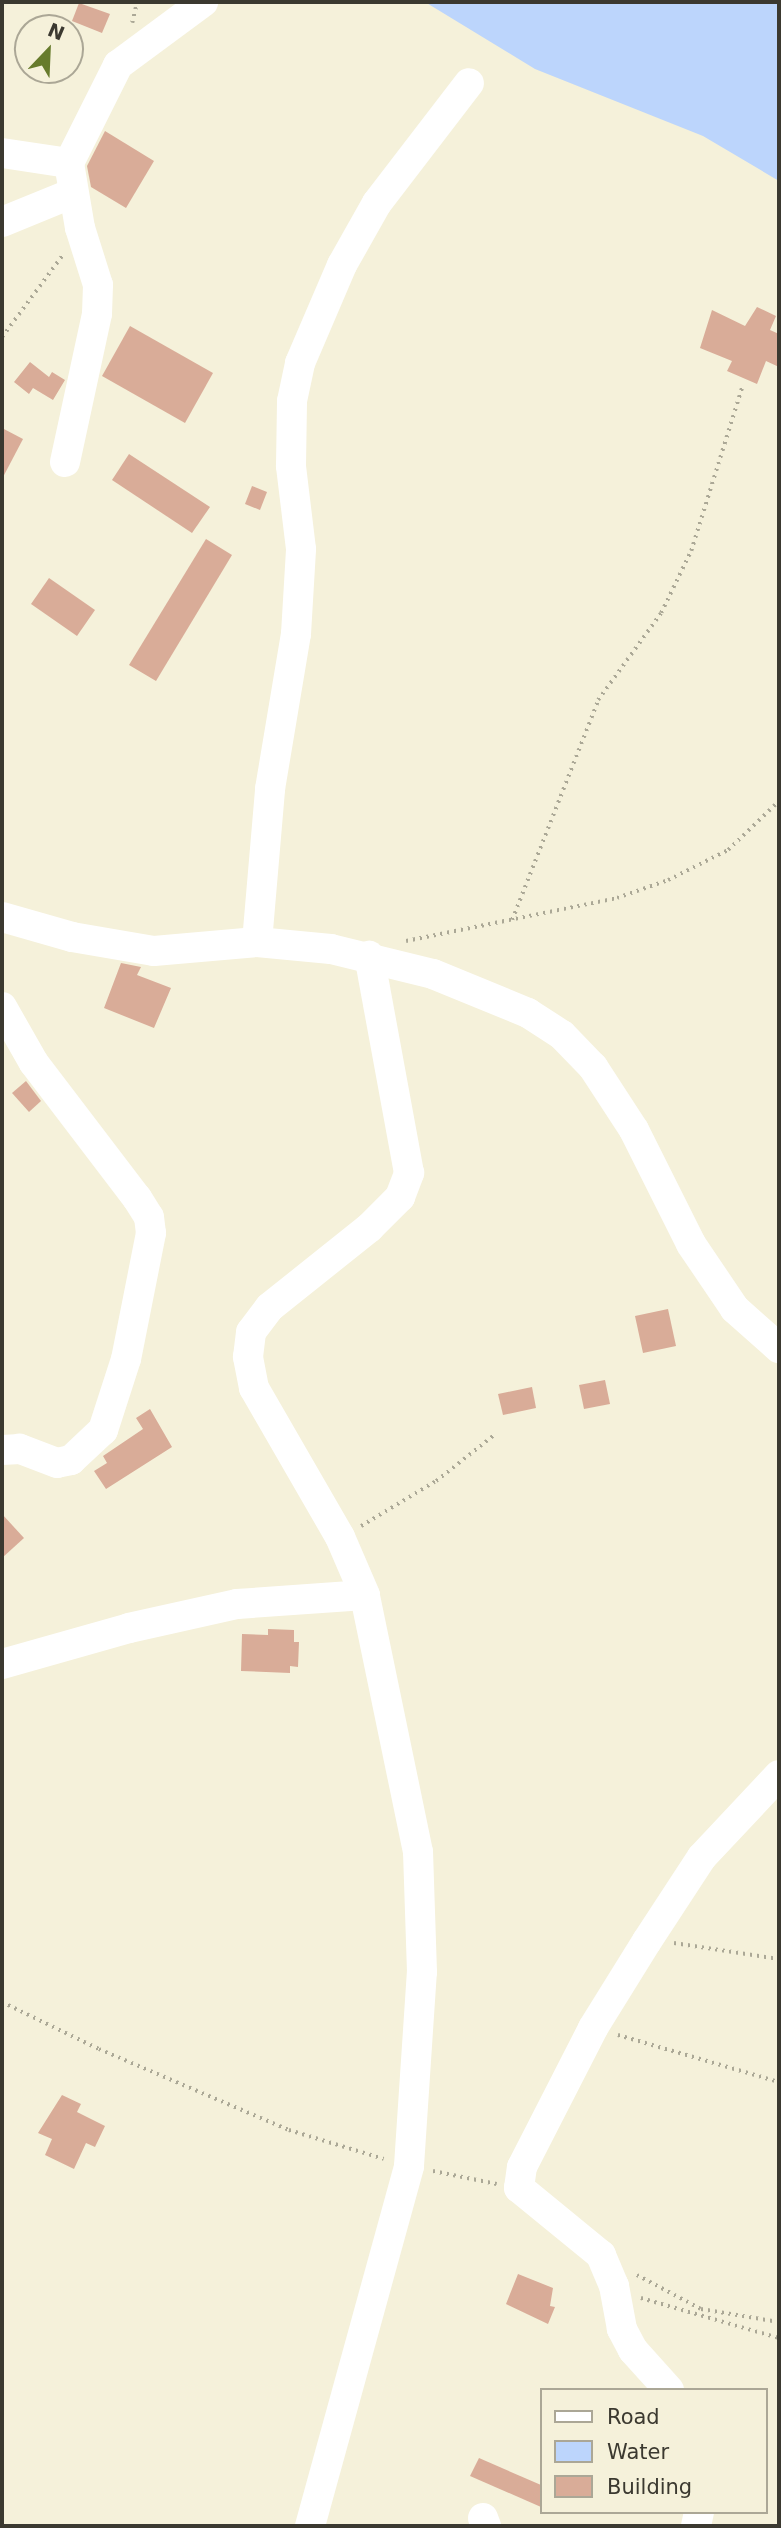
<!DOCTYPE html>
<style>
body{margin:0}
#map{position:relative;width:781px;height:2528px;overflow:hidden;background:#f5f1da;font-family:"DejaVu Sans",sans-serif}
div>[style]{position:absolute}
.water>*{inset:0;background:#bcd5fc}
.building>*{inset:0;background:#d9ac98}
.path>*{height:3.5px;margin-top:-1.75px;transform-origin:0;background:repeating-linear-gradient(90deg,#aba896 0 2px,transparent 0 7px)}
.minor>*{height:30px;margin:-15px;padding:0 15px;transform-origin:15px;border-radius:15px;background:#fff}
span{translate:-50% -50%;white-space:nowrap;text-align:center;line-height:1.15;-webkit-text-stroke:5px #f5f1da;paint-order:stroke}
.frame{position:absolute;inset:0;border:4px solid #3b3930;pointer-events:none}
.legend{position:absolute;left:540px;top:2388px;width:228px;height:126px;box-sizing:border-box;background:#f5f1da;border:2px solid #aba796;margin:0;padding:9px 12px;list-style:none;font-size:21px;color:#3b3930}
.legend li{display:flex;align-items:center;gap:14px;height:35px}
.legend b{width:35px;border:2px solid #aba796}
.north{position:absolute;left:14px;top:14px;width:70px;height:70px;box-sizing:border-box;background:#f5f1da;border:2px solid #aba796;border-radius:50%;rotate:23deg;font-size:19px;font-weight:700;line-height:28px;text-align:center;color:#3b3930}
.north::after{content:'';display:block;margin:auto;width:24px;height:32px;background:#677b2c;clip-path:polygon(50% 0,100% 100%,50% 72%,0 100%)}
</style>
<div id="map">
<div class="water">
<i style="clip-path:polygon(425px 2px,779px 2px,779px 181px,703px 136px,535px 69px)"></i>
</div>
<div class="building">
<i style="clip-path:polygon(79px 3px,110px 14px,102px 33px,72px 21px)"></i>
<i style="clip-path:polygon(105px 131px,154px 161px,126px 208px,91px 187px,87px 166px)"></i>
<i style="clip-path:polygon(757px 307px,776px 316px,770px 330px,779px 334px,779px 367px,766px 361px,757px 384px,727px 371px,732px 361px,700px 348px,712px 310px,745px 326px)"></i>
<i style="clip-path:polygon(130px 326px,213px 373px,185px 423px,102px 376px)"></i>
<i style="clip-path:polygon(30px 362px,49px 377px,52px 372px,65px 380px,53px 400px,33px 388px,29px 394px,14px 382px)"></i>
<i style="clip-path:polygon(2px 428px,23px 439px,2px 479px)"></i>
<i style="clip-path:polygon(129px 454px,210px 507px,192px 533px,112px 480px)"></i>
<i style="clip-path:polygon(252px 486px,267px 492px,260px 510px,245px 504px)"></i>
<i style="clip-path:polygon(206px 539px,232px 555px,156px 681px,129px 665px)"></i>
<i style="clip-path:polygon(49px 578px,95px 610px,77px 636px,31px 604px)"></i>
<i style="clip-path:polygon(121px 963px,141px 967px,137px 975px,171px 988px,154px 1028px,104px 1008px)"></i>
<i style="clip-path:polygon(26px 1081px,41px 1101px,29px 1112px,12px 1093px)"></i>
<i style="clip-path:polygon(668px 1309px,676px 1346px,643px 1353px,635px 1316px)"></i>
<i style="clip-path:polygon(605px 1380px,610px 1404px,584px 1409px,579px 1385px)"></i>
<i style="clip-path:polygon(532px 1387px,536px 1408px,503px 1415px,498px 1394px)"></i>
<i style="clip-path:polygon(150px 1409px,172px 1447px,106px 1489px,94px 1471px,107px 1463px,103px 1456px,143px 1429px,136px 1418px)"></i>
<i style="clip-path:polygon(2px 1514px,24px 1538px,2px 1558px)"></i>
<i style="clip-path:polygon(268px 1629px,294px 1630px,294px 1642px,299px 1642px,298px 1667px,290px 1666px,290px 1673px,241px 1671px,242px 1634px,268px 1635px)"></i>
<i style="clip-path:polygon(62px 2095px,81px 2104px,77px 2112px,105px 2126px,95px 2147px,86px 2143px,74px 2169px,45px 2155px,52px 2139px,38px 2133px)"></i>
<i style="clip-path:polygon(518px 2274px,553px 2288px,550px 2306px,555px 2307px,548px 2324px,506px 2304px)"></i>
<i style="clip-path:polygon(479px 2458px,541px 2485px,541px 2507px,470px 2476px)"></i>
</div>
<div class="path">
<i style="left:132px;top:23px;width:22px;rotate:-77deg"></i>
<i style="left:2px;top:337px;width:101px;rotate:-53.5deg"></i>
<i style="left:512px;top:920px;width:236px;rotate:-68.6deg"></i>
<i style="left:598px;top:700px;width:107px;rotate:-54.1deg"></i>
<i style="left:661px;top:613px;width:69px;rotate:-64.2deg"></i>
<i style="left:691px;top:551px;width:172px;rotate:-72.7deg"></i>
<i style="left:406px;top:941px;width:215px;rotate:-11.5deg"></i>
<i style="left:617px;top:898px;width:54px;rotate:-19.4deg"></i>
<i style="left:668px;top:880px;width:67px;rotate:-26.6deg"></i>
<i style="left:728px;top:850px;width:71px;rotate:-43.9deg"></i>
<i style="left:361px;top:1526px;width:87px;rotate:-31deg"></i>
<i style="left:436px;top:1481px;width:74px;rotate:-38.4deg"></i>
<i style="left:674px;top:1943px;width:106px;rotate:8.7deg"></i>
<i style="left:2px;top:2002px;width:108px;rotate:25.9deg"></i>
<i style="left:99px;top:2049px;width:207px;rotate:23.1deg"></i>
<i style="left:289px;top:2130px;width:99px;rotate:17deg"></i>
<i style="left:618px;top:2035px;width:168px;rotate:16.3deg"></i>
<i style="left:433px;top:2171px;width:65px;rotate:11.5deg"></i>
<i style="left:637px;top:2275px;width:72px;rotate:28deg"></i>
<i style="left:701px;top:2309px;width:79px;rotate:9.5deg"></i>
<i style="left:641px;top:2298px;width:144px;rotate:16.2deg"></i>
</div>
<div class="minor">
<i style="left:2px;top:153px;width:68px;rotate:8.5deg"></i>
<i style="left:2px;top:222px;width:77px;rotate:-22.2deg"></i>
<i style="left:65px;top:462px;width:151px;rotate:-77.8deg"></i>
<i style="left:97px;top:314px;width:29px;rotate:-88deg"></i>
<i style="left:98px;top:285px;width:60px;rotate:-107.5deg"></i>
<i style="left:80px;top:228px;width:66px;rotate:-99.6deg"></i>
<i style="left:69px;top:163px;width:110px;rotate:-63.4deg"></i>
<i style="left:118px;top:65px;width:106px;rotate:-36.5deg"></i>
<i style="left:2px;top:917px;width:73px;rotate:15.9deg"></i>
<i style="left:72px;top:937px;width:83px;rotate:9.7deg"></i>
<i style="left:154px;top:951px;width:103px;rotate:-5deg"></i>
<i style="left:257px;top:942px;width:74px;rotate:5.4deg"></i>
<i style="left:331px;top:949px;width:105px;rotate:13.8deg"></i>
<i style="left:433px;top:974px;width:103px;rotate:22.3deg"></i>
<i style="left:528px;top:1013px;width:40px;rotate:32.9deg"></i>
<i style="left:562px;top:1035px;width:45px;rotate:45.9deg"></i>
<i style="left:593px;top:1067px;width:75px;rotate:56.9deg"></i>
<i style="left:634px;top:1130px;width:127px;rotate:63.4deg"></i>
<i style="left:691px;top:1244px;width:78px;rotate:55.9deg"></i>
<i style="left:735px;top:1309px;width:59px;rotate:41.6deg"></i>
<i style="left:257px;top:942px;width:154px;rotate:-85.1deg"></i>
<i style="left:270px;top:789px;width:157px;rotate:-80.5deg"></i>
<i style="left:296px;top:634px;width:85px;rotate:-86.6deg"></i>
<i style="left:301px;top:549px;width:84px;rotate:-96.9deg"></i>
<i style="left:291px;top:466px;width:65px;rotate:-89.1deg"></i>
<i style="left:292px;top:401px;width:39px;rotate:-78deg"></i>
<i style="left:300px;top:363px;width:107px;rotate:-66.8deg"></i>
<i style="left:342px;top:265px;width:71px;rotate:-60.6deg"></i>
<i style="left:377px;top:203px;width:151px;rotate:-52.5deg"></i>
<i style="left:2px;top:1007px;width:64px;rotate:60.3deg"></i>
<i style="left:34px;top:1063px;width:170px;rotate:52.7deg"></i>
<i style="left:137px;top:1198px;width:22px;rotate:58deg"></i>
<i style="left:149px;top:1217px;width:16px;rotate:83deg"></i>
<i style="left:151px;top:1233px;width:128px;rotate:101.2deg"></i>
<i style="left:126px;top:1359px;width:75px;rotate:107.9deg"></i>
<i style="left:103px;top:1430px;width:44px;rotate:136.8deg"></i>
<i style="left:71px;top:1460px;width:14px;rotate:168deg"></i>
<i style="left:57px;top:1463px;width:40px;rotate:-159deg"></i>
<i style="left:20px;top:1449px;width:18px;rotate:177deg"></i>
<i style="left:2px;top:1664px;width:132px;rotate:-15.8deg"></i>
<i style="left:129px;top:1628px;width:111px;rotate:-12.5deg"></i>
<i style="left:237px;top:1604px;width:128px;rotate:-4deg"></i>
<i style="left:669px;top:2390px;width:54px;rotate:-132deg"></i>
<i style="left:633px;top:2350px;width:24px;rotate:-118deg"></i>
<i style="left:622px;top:2329px;width:44px;rotate:-100.5deg"></i>
<i style="left:614px;top:2286px;width:34px;rotate:-113deg"></i>
<i style="left:601px;top:2255px;width:106px;rotate:-140.7deg"></i>
<i style="left:519px;top:2188px;width:21px;rotate:-82deg"></i>
<i style="left:522px;top:2167px;width:156px;rotate:-62.9deg"></i>
<i style="left:593px;top:2028px;width:102px;rotate:-58.2deg"></i>
<i style="left:647px;top:1941px;width:100px;rotate:-56.8deg"></i>
<i style="left:702px;top:1857px;width:112px;rotate:-46.8deg"></i>
<i style="left:483px;top:2518px;width:9px;rotate:69deg"></i>
<i style="left:310px;top:2526px;width:373px;rotate:-74.6deg"></i>
<i style="left:409px;top:2166px;width:194px;rotate:-86.2deg"></i>
<i style="left:422px;top:1972px;width:120px;rotate:-91.9deg"></i>
<i style="left:418px;top:1852px;width:262px;rotate:-101.7deg"></i>
<i style="left:365px;top:1595px;width:63px;rotate:-113.3deg"></i>
<i style="left:340px;top:1537px;width:172px;rotate:-120deg"></i>
<i style="left:254px;top:1388px;width:32px;rotate:-101deg"></i>
<i style="left:248px;top:1357px;width:25px;rotate:-83deg"></i>
<i style="left:251px;top:1332px;width:31px;rotate:-53deg"></i>
<i style="left:270px;top:1307px;width:127px;rotate:-38.6deg"></i>
<i style="left:369px;top:1228px;width:44px;rotate:-45deg"></i>
<i style="left:400px;top:1197px;width:26px;rotate:-69deg"></i>
<i style="left:409px;top:1173px;width:221px;rotate:-100.4deg"></i>
<i style="left:696px;top:2526px;width:14px;rotate:-78deg"></i>
</div>
<div class="frame"></div>
<ul class="legend">
<li><b style="height:9px;background:#fff"></b>Road</li>
<li><b style="height:19px;background:#bcd5fc"></b>Water</li>
<li><b style="height:19px;background:#d9ac98"></b>Building</li>
</ul>
<div class="north">N</div>
</div>
